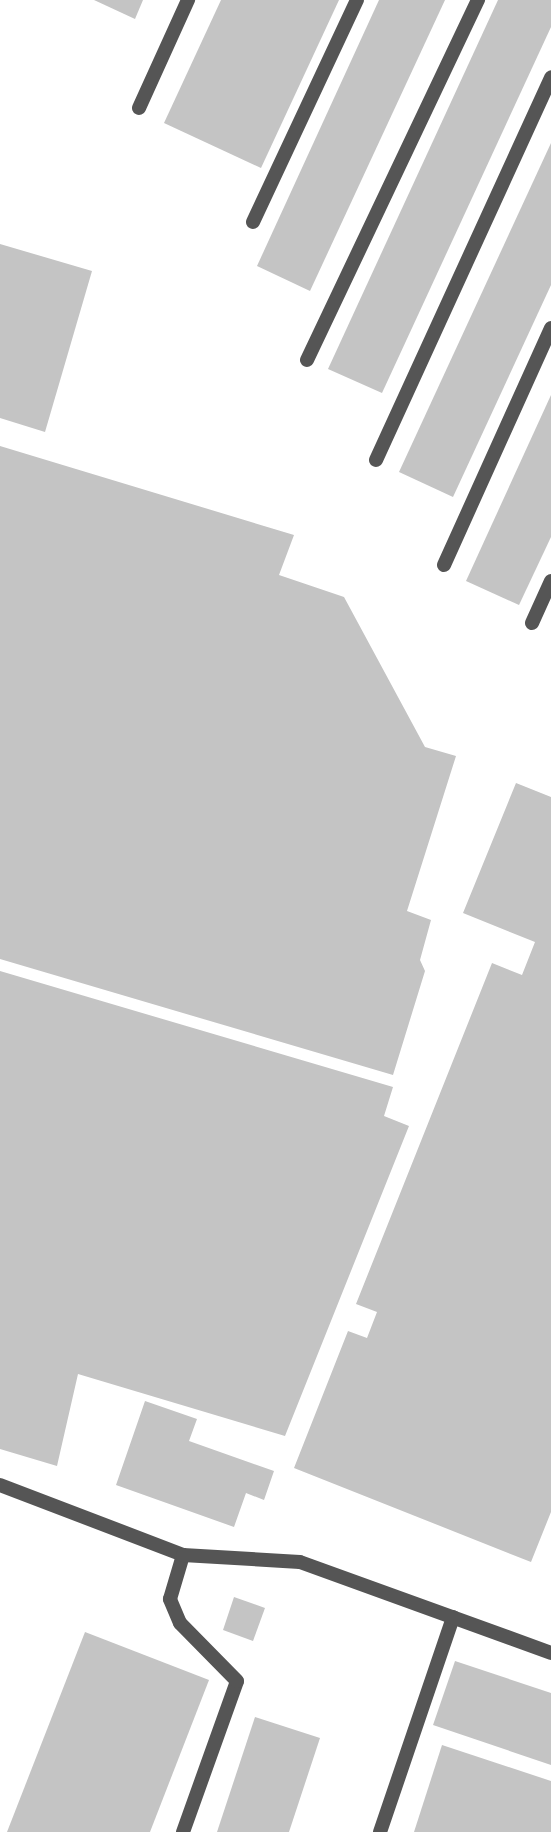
<!DOCTYPE html>
<style>
body{margin:0}
#map{position:relative;width:551px;height:1832px;overflow:hidden;background:#fff;font-family:Signika,sans-serif}
div>[style]{position:absolute}
.building>*{inset:0;background:#c4c4c4}
.lane>*{height:14px;margin:-7px;padding:0 7px;transform-origin:7px;border-radius:7px;background:#555}
.street>*{height:14px;margin:-7px;padding:0 7px;transform-origin:7px;border-radius:7px;background:#555}
span{translate:-50% -50%;white-space:nowrap;text-align:center;line-height:1.15;-webkit-text-stroke:5px #fff;paint-order:stroke}
</style>
<div id="map">
<div class="building">
<i style="clip-path:polygon(94px 0,143px 0,135px 19px)"></i>
<i style="clip-path:polygon(221px 0,339px 0,261px 168px,164px 123px)"></i>
<i style="clip-path:polygon(379px 0,445px 0,310px 291px,257px 266px)"></i>
<i style="clip-path:polygon(498px 0,551px 0,551px 27px,382px 393px,328px 369px)"></i>
<i style="clip-path:polygon(551px 143px,551px 285px,453px 497px,399px 472px)"></i>
<i style="clip-path:polygon(0 244px,92px 271px,45px 432px,0 418px)"></i>
<i style="clip-path:polygon(551px 395px,551px 537px,519px 605px,466px 581px)"></i>
<i style="clip-path:polygon(0 446px,294px 535px,279px 575px,344px 597px,425px 747px,456px 756px,407px 911px,431px 920px,420px 960px,425px 971px,393px 1075px,0 959px)"></i>
<i style="clip-path:polygon(516px 783px,551px 797px,551px 1512px,531px 1562px,294px 1468px,348px 1331px,367px 1338px,377px 1312px,356px 1304px,492px 963px,522px 975px,535px 942px,463px 913px)"></i>
<i style="clip-path:polygon(0 971px,393px 1087px,384px 1116px,409px 1126px,285px 1436px,78px 1374px,57px 1466px,0 1449px)"></i>
<i style="clip-path:polygon(145px 1401px,197px 1419px,189px 1441px,274px 1471px,264px 1500px,246px 1493px,234px 1527px,116px 1485px)"></i>
<i style="clip-path:polygon(234px 1597px,265px 1608px,253px 1641px,223px 1630px)"></i>
<i style="clip-path:polygon(85px 1632px,209px 1680px,150px 1832px,7px 1832px)"></i>
<i style="clip-path:polygon(455px 1661px,551px 1693px,551px 1765px,433px 1725px)"></i>
<i style="clip-path:polygon(255px 1717px,320px 1738px,289px 1832px,217px 1832px)"></i>
<i style="clip-path:polygon(442px 1745px,551px 1781px,551px 1832px,414px 1832px)"></i>
</div>
<div class="lane">
<i style="left:139px;top:108px;width:119px;rotate:-65.6deg"></i>
<i style="left:253px;top:222px;width:245px;rotate:-64.9deg"></i>
<i style="left:307px;top:360px;width:399px;rotate:-64.6deg"></i>
<i style="left:376px;top:460px;width:421px;rotate:-65.4deg"></i>
<i style="left:444px;top:565px;width:260px;rotate:-65.7deg"></i>
<i style="left:532px;top:623px;width:46px;rotate:-65.7deg"></i>
<i style="left:183px;top:1832px;width:160px;rotate:-70.3deg"></i>
<i style="left:237px;top:1681px;width:81px;rotate:-134.5deg"></i>
<i style="left:180px;top:1623px;width:26px;rotate:-113deg"></i>
<i style="left:170px;top:1599px;width:46px;rotate:-73.5deg"></i>
<i style="left:380px;top:1832px;width:227px;rotate:-71.2deg"></i>
</div>
<div class="street">
<i style="left:0;top:1485px;width:196px;rotate:20.9deg"></i>
<i style="left:183px;top:1555px;width:117px;rotate:3.4deg"></i>
<i style="left:300px;top:1562px;width:267px;rotate:19.9deg"></i>
</div>
</div>
